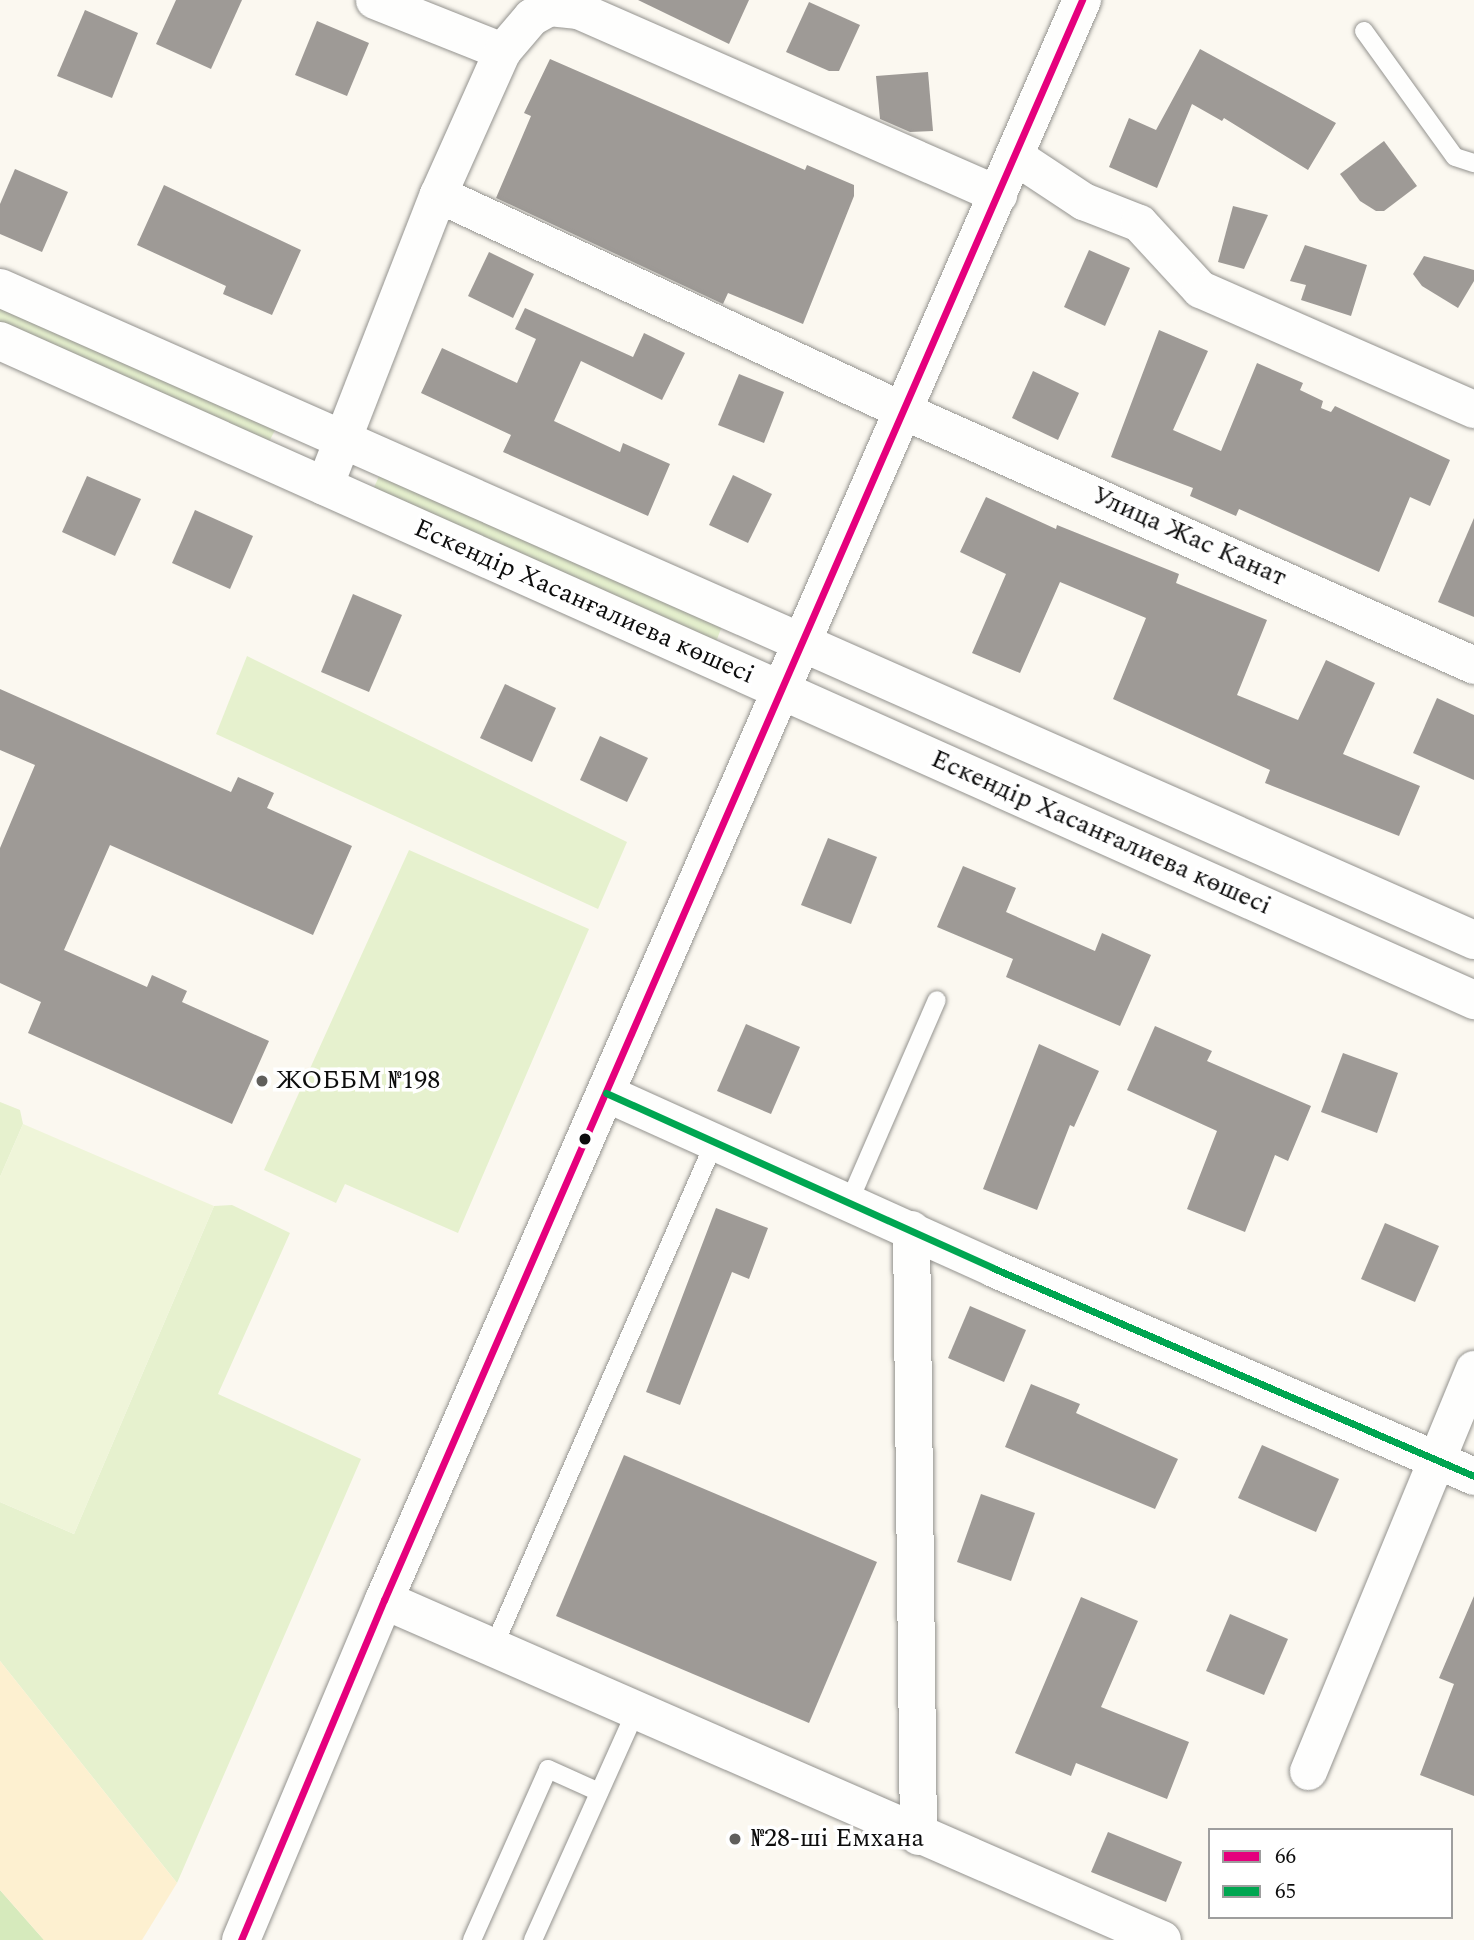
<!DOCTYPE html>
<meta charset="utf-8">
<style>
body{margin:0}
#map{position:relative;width:1474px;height:1940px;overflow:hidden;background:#fbf8f0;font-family:Spectral,serif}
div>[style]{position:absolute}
.green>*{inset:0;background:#e6f1ce}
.forest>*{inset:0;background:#d6eabc}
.sand>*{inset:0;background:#fdf0d0}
.pitch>*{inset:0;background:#eff5d9}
.building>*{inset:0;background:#9e9a96}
.roads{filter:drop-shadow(0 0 2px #94938f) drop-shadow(0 0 2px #94938f)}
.service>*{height:18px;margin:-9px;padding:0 9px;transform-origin:9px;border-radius:9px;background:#fefefd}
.minor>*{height:37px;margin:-18.5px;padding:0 18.5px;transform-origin:18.5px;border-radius:18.5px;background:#fefefd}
.tertiary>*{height:38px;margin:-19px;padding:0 19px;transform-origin:19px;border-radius:19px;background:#fefefd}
.bus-1>*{height:7px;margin:-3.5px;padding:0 3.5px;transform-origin:3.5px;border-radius:3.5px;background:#e5007d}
.bus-2>*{height:7px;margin:-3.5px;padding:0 3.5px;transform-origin:3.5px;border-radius:3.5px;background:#00a651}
.dots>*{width:19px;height:19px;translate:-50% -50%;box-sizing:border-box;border:4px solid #fff;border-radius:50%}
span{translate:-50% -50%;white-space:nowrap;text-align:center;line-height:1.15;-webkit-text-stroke:7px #fff;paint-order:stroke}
.street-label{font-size:26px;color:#0d0d0d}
.poi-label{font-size:26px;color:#0d0d0d}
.left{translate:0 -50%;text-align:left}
.legend{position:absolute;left:1208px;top:1828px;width:245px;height:91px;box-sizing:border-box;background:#fff;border:2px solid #9e9e9e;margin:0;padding:9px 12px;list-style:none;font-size:21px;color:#0d0d0d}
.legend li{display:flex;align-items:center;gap:14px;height:35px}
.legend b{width:35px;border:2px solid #9e9e9e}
</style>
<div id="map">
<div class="green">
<i style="clip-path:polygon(0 305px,278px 424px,266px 448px,0 330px)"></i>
<i style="clip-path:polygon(381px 472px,724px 621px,714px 647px,371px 494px)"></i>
<i style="clip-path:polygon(247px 656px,627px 842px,598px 909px,216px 734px)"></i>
<i style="clip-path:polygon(409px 850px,589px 929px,458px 1233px,345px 1184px,336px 1203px,264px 1170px)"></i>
<i style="clip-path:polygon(0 1102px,20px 1110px,23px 1124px,0 1177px)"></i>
<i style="clip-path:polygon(232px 1205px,290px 1233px,218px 1394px,361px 1459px,177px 1883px,0 1661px,0 1502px,74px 1534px,214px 1206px)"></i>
</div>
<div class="forest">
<i style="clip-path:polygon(0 1890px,44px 1940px,0 1940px)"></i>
</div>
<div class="sand">
<i style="clip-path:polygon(0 1661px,177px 1883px,142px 1940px,44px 1940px,0 1890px)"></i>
</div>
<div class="pitch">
<i style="clip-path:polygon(23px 1124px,214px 1206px,74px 1534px,0 1502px,0 1177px)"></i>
</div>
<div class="building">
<i style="clip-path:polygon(176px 0,242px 0,211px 69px,156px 44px)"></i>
<i style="clip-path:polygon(638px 0,749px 0,729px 44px)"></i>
<i style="clip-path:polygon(809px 2px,860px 25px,839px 71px,829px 71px,786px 52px)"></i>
<i style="clip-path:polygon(85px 10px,138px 33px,112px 98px,57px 76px)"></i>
<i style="clip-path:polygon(317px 21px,369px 43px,347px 96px,295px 75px)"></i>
<i style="clip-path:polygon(1200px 49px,1336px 123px,1308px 170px,1224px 118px,1222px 121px,1192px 104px,1157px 188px,1109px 167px,1129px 118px,1156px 130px)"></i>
<i style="clip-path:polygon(550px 59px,805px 170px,807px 165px,854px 185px,854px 196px,803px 324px,728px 293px,723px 304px,496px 198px,531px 116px,524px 113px)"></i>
<i style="clip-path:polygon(928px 72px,933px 131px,910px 132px,880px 119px,876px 76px)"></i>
<i style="clip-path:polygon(1384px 141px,1417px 186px,1384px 211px,1376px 211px,1360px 201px,1340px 174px)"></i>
<i style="clip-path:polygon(15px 169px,68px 192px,42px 252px,0 234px,0 204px)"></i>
<i style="clip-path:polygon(164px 185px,301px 250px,272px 315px,223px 294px,226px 286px,137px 245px)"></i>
<i style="clip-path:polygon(1233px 206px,1268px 215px,1244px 269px,1218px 262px)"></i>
<i style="clip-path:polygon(1305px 245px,1367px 265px,1351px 316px,1301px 300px,1306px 285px,1290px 281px)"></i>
<i style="clip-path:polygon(1089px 250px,1130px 268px,1105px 326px,1064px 307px)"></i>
<i style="clip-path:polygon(489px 252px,534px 274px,513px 318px,468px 296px)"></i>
<i style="clip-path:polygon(1424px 256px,1474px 270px,1474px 281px,1458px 308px,1422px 286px,1413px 274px)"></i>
<i style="clip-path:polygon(525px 308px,633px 357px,644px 333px,685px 353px,662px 400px,581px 361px,554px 421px,620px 452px,623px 443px,670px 464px,648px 516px,503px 452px,511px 435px,421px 393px,442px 348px,517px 383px,536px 339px,515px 329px)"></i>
<i style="clip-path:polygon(1159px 330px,1208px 351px,1173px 430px,1221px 451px,1257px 363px,1303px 383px,1300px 390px,1323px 401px,1321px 408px,1331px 412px,1335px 406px,1450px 460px,1430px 506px,1410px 497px,1379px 572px,1239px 509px,1236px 516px,1190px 496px,1193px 488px,1111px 457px)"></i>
<i style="clip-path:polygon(1033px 371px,1079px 393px,1058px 440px,1012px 418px)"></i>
<i style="clip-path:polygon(739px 374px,784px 392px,764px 443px,718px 425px)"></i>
<i style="clip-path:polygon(733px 475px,772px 494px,748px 543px,709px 525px)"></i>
<i style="clip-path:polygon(87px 476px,141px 499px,115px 556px,62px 532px)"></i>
<i style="clip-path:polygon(986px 497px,1056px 529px,1057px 525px,1179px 574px,1176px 583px,1267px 620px,1237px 695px,1298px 720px,1326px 660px,1375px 683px,1343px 754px,1420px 786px,1399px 836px,1265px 783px,1270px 770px,1113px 699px,1146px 618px,1060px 582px,1020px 673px,972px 653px,1006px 574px,960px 552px)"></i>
<i style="clip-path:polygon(195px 510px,253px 536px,230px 589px,172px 563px)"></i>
<i style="clip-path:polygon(1474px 518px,1474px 617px,1438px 602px)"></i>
<i style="clip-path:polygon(353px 594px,402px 615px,369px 692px,321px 672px)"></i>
<i style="clip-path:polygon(505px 684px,556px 708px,532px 762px,480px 738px)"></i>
<i style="clip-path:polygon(0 689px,231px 792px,238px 777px,274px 793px,267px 808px,352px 846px,313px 935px,110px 845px,64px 950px,147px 987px,152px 975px,187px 991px,182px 1002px,269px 1041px,232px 1124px,28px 1033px,41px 1002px,0 983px,0 848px,35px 765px,0 750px)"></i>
<i style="clip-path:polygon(1437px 698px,1474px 715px,1474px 780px,1413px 753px)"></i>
<i style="clip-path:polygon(600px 736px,648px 758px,627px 802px,580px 780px)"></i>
<i style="clip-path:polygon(828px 838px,877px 857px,851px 924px,801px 905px)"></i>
<i style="clip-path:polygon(963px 866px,1016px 888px,1006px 912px,1095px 951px,1102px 933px,1151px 955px,1120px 1026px,1006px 977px,1013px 959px,937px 927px)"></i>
<i style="clip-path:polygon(746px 1024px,800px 1047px,771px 1114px,717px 1091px)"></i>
<i style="clip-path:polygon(1155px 1026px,1212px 1051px,1207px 1061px,1311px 1106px,1288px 1161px,1275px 1155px,1245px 1232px,1187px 1209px,1217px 1131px,1127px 1090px)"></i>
<i style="clip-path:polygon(1039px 1044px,1099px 1071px,1074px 1127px,1070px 1125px,1037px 1210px,983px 1189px)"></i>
<i style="clip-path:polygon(1343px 1053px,1398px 1073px,1377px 1133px,1321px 1112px)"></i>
<i style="clip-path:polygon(716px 1208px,768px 1228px,749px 1279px,732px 1272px,680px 1405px,646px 1392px)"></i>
<i style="clip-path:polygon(1385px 1223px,1439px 1246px,1415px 1302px,1361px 1279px)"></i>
<i style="clip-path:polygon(970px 1306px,1026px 1330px,1004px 1382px,948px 1358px)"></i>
<i style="clip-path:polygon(1031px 1384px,1080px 1404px,1076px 1413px,1178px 1459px,1155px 1509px,1005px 1447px)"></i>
<i style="clip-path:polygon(1262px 1445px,1339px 1479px,1316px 1532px,1238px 1498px)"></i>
<i style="clip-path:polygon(624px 1455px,877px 1562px,809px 1723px,556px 1616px)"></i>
<i style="clip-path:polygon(981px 1494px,1035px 1513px,1011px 1581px,957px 1562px)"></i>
<i style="clip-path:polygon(1474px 1596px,1474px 1796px,1420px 1775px,1454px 1684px,1439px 1678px)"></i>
<i style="clip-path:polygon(1081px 1597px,1138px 1621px,1101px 1707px,1189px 1742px,1167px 1799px,1076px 1763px,1071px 1776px,1015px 1753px)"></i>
<i style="clip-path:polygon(1230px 1614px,1288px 1639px,1264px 1695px,1206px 1671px)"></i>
<i style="clip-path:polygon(1108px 1832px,1182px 1862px,1166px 1902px,1091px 1872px)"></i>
</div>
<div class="roads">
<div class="service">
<i style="left:1364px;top:31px;width:155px;rotate:54.2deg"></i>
<i style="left:1455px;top:157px;width:20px;rotate:18deg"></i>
<i style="left:849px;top:1202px;width:220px;rotate:-66.5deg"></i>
<i style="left:493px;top:1648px;width:553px;rotate:-66.35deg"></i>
<i style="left:472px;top:1940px;width:187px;rotate:-66deg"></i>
<i style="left:548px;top:1769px;width:56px;rotate:24.3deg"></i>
<i style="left:533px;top:1940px;width:251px;rotate:-65.8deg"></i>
</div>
<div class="minor">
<i style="left:374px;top:0;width:138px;rotate:21.7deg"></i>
<i style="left:1015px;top:156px;width:82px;rotate:33.5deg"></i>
<i style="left:1083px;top:201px;width:60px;rotate:21.4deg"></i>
<i style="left:1139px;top:223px;width:90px;rotate:47.3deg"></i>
<i style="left:1200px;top:289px;width:299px;rotate:23.7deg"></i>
<i style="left:438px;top:194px;width:514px;rotate:24.97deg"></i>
<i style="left:904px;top:411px;width:624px;rotate:24.02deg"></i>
<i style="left:324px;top:486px;width:313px;rotate:-68.7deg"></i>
<i style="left:438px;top:194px;width:157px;rotate:-65.9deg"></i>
<i style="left:502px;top:51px;width:45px;rotate:-49.5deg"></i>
<i style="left:531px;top:17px;width:21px;rotate:-29deg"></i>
<i style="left:549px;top:7px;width:29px;rotate:6deg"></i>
<i style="left:578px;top:10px;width:459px;rotate:23.7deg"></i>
<i style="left:606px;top:1093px;width:425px;rotate:24.3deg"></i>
<i style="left:993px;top:1268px;width:524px;rotate:23.39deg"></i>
<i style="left:911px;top:1229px;width:607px;rotate:89.34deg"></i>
<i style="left:1308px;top:1771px;width:435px;rotate:-67.6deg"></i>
</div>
<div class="tertiary">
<i style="left:0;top:288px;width:1612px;rotate:23.86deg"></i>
<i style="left:0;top:341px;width:1615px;rotate:24.09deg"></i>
<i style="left:384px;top:1600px;width:849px;rotate:23.61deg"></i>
<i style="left:241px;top:1940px;width:369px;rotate:-67.2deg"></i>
<i style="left:384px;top:1600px;width:1746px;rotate:-66.43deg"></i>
</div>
</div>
<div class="bus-1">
<i style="left:241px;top:1940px;width:369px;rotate:-67.2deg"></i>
<i style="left:384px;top:1600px;width:1746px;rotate:-66.43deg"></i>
</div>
<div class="bus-2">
<i style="left:606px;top:1093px;width:425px;rotate:24.3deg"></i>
<i style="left:993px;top:1268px;width:524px;rotate:23.39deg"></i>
</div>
<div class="dots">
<i style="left:262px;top:1081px;background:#605f5c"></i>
<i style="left:585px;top:1139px;background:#0d0d0d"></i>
<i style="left:735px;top:1839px;background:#605f5c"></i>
</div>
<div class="street-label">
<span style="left:1189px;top:537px;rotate:24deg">Улица Жас Канат</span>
<span style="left:584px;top:602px;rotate:24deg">Ескендір Хасанғалиева көшесі</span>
<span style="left:1101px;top:833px;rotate:24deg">Ескендір Хасанғалиева көшесі</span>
</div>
<div class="poi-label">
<span class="left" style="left:276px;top:1081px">ЖОББМ №198</span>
<span class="left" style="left:751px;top:1839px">№28-ші Емхана</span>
</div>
<ul class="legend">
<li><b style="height:9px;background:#e5007d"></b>66</li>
<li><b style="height:9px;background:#00a651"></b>65</li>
</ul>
</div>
